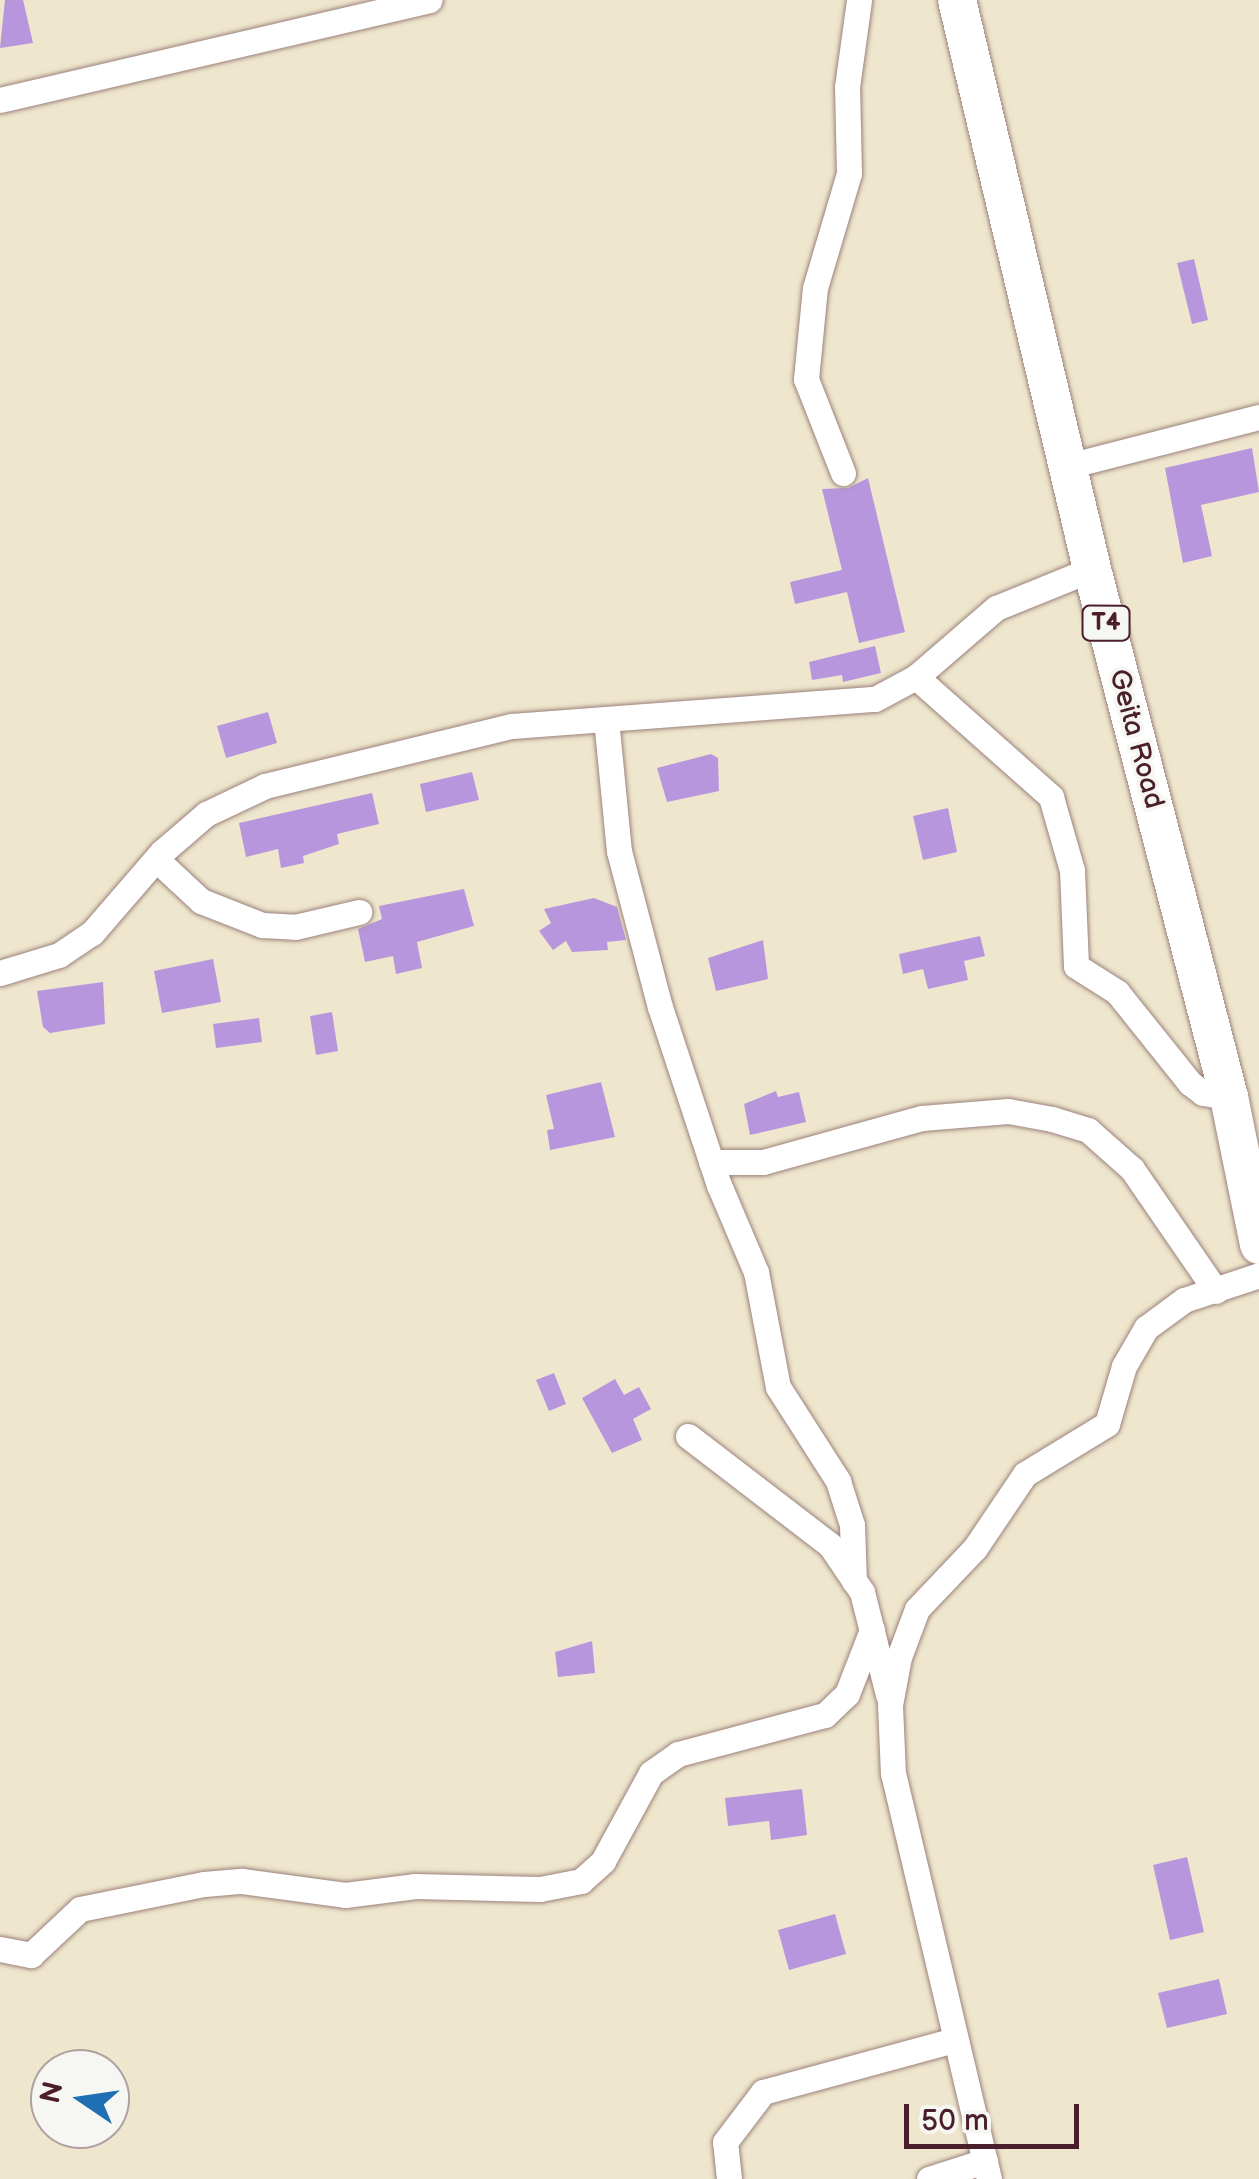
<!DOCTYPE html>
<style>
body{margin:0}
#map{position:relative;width:1259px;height:2179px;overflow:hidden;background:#eee6cd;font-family:"Balsamiq Sans",sans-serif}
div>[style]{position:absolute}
.building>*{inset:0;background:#b896de}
.roads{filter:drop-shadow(0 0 2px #9c827c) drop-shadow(0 0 2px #9c827c)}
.minor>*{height:25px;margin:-12.5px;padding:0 12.5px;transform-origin:12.5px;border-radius:12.5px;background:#fff}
.highway>*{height:38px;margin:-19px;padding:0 19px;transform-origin:19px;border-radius:19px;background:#fff}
span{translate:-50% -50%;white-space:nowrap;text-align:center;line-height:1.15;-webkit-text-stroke:8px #f6f6f2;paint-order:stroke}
.shield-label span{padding:2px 8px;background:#f6f6f2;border:2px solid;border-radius:8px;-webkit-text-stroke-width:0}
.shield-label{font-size:25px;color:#4a1f2b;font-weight:700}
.street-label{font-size:28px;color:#4a1f2b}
.north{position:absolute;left:30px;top:2049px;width:100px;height:100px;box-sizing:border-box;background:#f6f6f2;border:2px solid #b1a0a2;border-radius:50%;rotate:283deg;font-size:28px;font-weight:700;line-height:40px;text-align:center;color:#4a1f2b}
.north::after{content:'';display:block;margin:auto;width:35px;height:45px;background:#1f6fb2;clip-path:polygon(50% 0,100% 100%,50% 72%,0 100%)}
.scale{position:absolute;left:904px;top:2104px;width:175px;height:45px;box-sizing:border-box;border:5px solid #4a1f2b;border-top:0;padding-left:12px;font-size:30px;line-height:35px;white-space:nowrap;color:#4a1f2b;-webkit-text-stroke:8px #f6f6f2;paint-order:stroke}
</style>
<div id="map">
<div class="building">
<i style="clip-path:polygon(5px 0,23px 0,33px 43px,0 48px)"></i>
<i style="clip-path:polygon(1194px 259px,1208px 320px,1192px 324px,1177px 263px)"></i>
<i style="clip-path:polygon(1252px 448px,1259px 492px,1201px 505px,1212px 556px,1183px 563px,1165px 468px)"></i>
<i style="clip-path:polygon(868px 478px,905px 632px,859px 643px,847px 592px,795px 604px,790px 582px,842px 570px,822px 489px,848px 488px)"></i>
<i style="clip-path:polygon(875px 646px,881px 673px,843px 682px,842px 675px,812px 680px,809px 662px)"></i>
<i style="clip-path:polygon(268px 712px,277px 743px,226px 758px,217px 726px)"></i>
<i style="clip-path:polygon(711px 754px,718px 758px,719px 791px,667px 802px,657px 768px)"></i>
<i style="clip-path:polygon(472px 772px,479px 800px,426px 812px,420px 784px)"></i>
<i style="clip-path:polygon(372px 793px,379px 824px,337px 834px,339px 844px,303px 856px,304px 863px,281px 868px,278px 849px,246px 857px,239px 823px)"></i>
<i style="clip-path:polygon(948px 808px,957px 852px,923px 860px,913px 816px)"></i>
<i style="clip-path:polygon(464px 889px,474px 926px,417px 942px,422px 968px,396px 974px,393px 956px,365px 962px,358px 929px,382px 919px,379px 906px)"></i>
<i style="clip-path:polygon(594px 898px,617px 907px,626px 940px,607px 942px,608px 950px,572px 952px,566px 941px,553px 950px,539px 931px,551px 923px,544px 909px)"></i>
<i style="clip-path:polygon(980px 936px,985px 956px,964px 961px,968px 980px,928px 989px,923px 969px,903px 974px,899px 954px)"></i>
<i style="clip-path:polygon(763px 940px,768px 979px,716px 991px,708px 958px)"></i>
<i style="clip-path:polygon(213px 959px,221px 1002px,162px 1013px,154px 971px)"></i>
<i style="clip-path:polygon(103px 982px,105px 1024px,50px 1033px,43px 1027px,37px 991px)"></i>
<i style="clip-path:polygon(332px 1012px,338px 1051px,316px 1055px,310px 1016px)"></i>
<i style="clip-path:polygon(259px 1018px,262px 1042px,216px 1048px,213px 1024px)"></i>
<i style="clip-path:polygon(601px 1082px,615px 1137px,550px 1150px,547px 1130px,554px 1129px,546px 1095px)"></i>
<i style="clip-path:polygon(776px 1091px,778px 1097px,799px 1092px,806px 1122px,750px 1135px,744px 1104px)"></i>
<i style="clip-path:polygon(554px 1373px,566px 1404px,549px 1411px,536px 1380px)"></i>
<i style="clip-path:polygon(615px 1379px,624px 1395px,639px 1387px,651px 1409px,633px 1419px,642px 1440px,612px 1453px,582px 1398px)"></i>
<i style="clip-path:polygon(592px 1641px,595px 1673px,558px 1677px,555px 1652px)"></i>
<i style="clip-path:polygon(802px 1789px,807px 1835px,771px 1840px,769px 1821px,728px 1826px,725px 1798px)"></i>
<i style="clip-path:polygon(1187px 1857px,1204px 1932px,1170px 1940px,1153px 1865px)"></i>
<i style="clip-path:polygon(835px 1914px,846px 1954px,789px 1970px,778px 1930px)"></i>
<i style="clip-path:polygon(1219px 1979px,1227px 2014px,1167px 2028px,1158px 1993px)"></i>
</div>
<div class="roads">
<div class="minor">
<i style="left:0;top:100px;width:441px;rotate:-13.1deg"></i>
<i style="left:1068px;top:466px;width:197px;rotate:-14.4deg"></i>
<i style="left:843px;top:473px;width:101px;rotate:-111.5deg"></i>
<i style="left:806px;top:379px;width:91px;rotate:-84.4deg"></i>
<i style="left:815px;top:288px;width:120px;rotate:-73.5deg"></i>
<i style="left:849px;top:173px;width:86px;rotate:-91.3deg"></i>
<i style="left:847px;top:87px;width:88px;rotate:-82.1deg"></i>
<i style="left:916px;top:677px;width:181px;rotate:41.6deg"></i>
<i style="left:1051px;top:797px;width:76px;rotate:74deg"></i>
<i style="left:1072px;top:870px;width:96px;rotate:87.6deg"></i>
<i style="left:1076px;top:966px;width:49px;rotate:32.4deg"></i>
<i style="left:1117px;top:992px;width:117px;rotate:51.3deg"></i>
<i style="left:1190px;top:1083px;width:16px;rotate:38deg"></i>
<i style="left:1203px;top:1093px;width:26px;rotate:9deg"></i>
<i style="left:606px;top:719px;width:133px;rotate:84.4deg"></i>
<i style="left:619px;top:851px;width:161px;rotate:75.3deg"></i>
<i style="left:660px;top:1007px;width:188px;rotate:71.7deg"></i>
<i style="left:719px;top:1185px;width:95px;rotate:67deg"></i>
<i style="left:756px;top:1272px;width:117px;rotate:79.2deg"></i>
<i style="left:778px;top:1387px;width:112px;rotate:57.4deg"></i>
<i style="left:838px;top:1481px;width:46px;rotate:72.3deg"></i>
<i style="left:852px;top:1525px;width:56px;rotate:88deg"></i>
<i style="left:157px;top:860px;width:60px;rotate:43deg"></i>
<i style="left:201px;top:901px;width:66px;rotate:21.5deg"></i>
<i style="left:262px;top:925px;width:33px;rotate:3deg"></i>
<i style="left:295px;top:927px;width:66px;rotate:-13.2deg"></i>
<i style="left:0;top:973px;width:62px;rotate:-17deg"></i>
<i style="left:59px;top:955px;width:40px;rotate:-34deg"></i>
<i style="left:92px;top:933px;width:107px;rotate:-49.2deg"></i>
<i style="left:162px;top:852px;width:58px;rotate:-40.8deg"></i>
<i style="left:206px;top:814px;width:65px;rotate:-25.4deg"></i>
<i style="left:265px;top:786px;width:254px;rotate:-13.7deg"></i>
<i style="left:512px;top:726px;width:364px;rotate:-4.3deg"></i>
<i style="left:875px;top:699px;width:47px;rotate:-28.2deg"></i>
<i style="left:916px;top:677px;width:106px;rotate:-40.8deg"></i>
<i style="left:996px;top:608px;width:104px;rotate:-22.1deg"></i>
<i style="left:711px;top:1162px;width:52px"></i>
<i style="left:763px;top:1162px;width:165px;rotate:-15.5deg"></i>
<i style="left:922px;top:1118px;width:86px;rotate:-4.7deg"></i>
<i style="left:1008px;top:1111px;width:45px;rotate:10.3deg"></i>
<i style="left:1052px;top:1119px;width:38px;rotate:17deg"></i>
<i style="left:1088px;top:1130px;width:59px;rotate:41.6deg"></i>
<i style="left:1132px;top:1169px;width:148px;rotate:55.5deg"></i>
<i style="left:688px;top:1436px;width:179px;rotate:37.5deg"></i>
<i style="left:830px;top:1545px;width:57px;rotate:55.8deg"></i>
<i style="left:862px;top:1592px;width:106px;rotate:75.8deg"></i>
<i style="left:0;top:1949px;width:32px;rotate:11deg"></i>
<i style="left:31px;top:1955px;width:67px;rotate:-43.2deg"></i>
<i style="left:80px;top:1909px;width:126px;rotate:-11.4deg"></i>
<i style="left:204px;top:1884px;width:38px;rotate:-5deg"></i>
<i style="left:242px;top:1881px;width:104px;rotate:7.7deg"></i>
<i style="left:345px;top:1895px;width:71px;rotate:-7.3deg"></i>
<i style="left:415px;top:1886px;width:125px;rotate:1.4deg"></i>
<i style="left:540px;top:1889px;width:42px;rotate:-11deg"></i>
<i style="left:581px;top:1881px;width:30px;rotate:-42deg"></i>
<i style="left:603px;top:1861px;width:100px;rotate:-61.4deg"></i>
<i style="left:651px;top:1773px;width:33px;rotate:-35deg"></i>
<i style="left:678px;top:1754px;width:152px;rotate:-14.9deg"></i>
<i style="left:825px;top:1715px;width:30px;rotate:-44deg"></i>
<i style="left:847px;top:1694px;width:69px;rotate:-68.7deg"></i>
<i style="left:729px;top:2179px;width:37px;rotate:-96deg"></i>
<i style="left:725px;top:2142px;width:63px;rotate:-52.8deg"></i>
<i style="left:763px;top:2092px;width:199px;rotate:-15.2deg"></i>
<i style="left:929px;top:2179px;width:59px;rotate:-17.8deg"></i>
<i style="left:989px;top:2179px;width:416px;rotate:-103.3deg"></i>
<i style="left:893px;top:1774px;width:69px;rotate:-92.5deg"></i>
<i style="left:890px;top:1705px;width:49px;rotate:-79.4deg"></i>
<i style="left:899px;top:1657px;width:51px;rotate:-69.4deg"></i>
<i style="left:917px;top:1609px;width:84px;rotate:-46.4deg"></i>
<i style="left:975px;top:1548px;width:89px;rotate:-56deg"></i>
<i style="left:1025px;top:1474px;width:96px;rotate:-31.4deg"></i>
<i style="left:1107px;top:1424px;width:60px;rotate:-73.7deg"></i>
<i style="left:1124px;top:1366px;width:44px;rotate:-59.9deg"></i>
<i style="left:1146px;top:1328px;width:47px;rotate:-36.4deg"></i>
<i style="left:1184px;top:1300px;width:79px;rotate:-18.4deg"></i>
</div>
<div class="highway">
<i style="left:957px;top:0;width:585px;rotate:76.65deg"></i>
<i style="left:1092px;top:569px;width:545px;rotate:75.45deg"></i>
<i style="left:1229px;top:1097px;width:151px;rotate:78.5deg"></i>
</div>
</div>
<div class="shield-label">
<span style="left:1106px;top:623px">T4</span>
</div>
<div class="street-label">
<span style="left:1136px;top:739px;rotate:75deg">Geita Road</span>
</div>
<div class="north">N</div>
<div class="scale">50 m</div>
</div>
